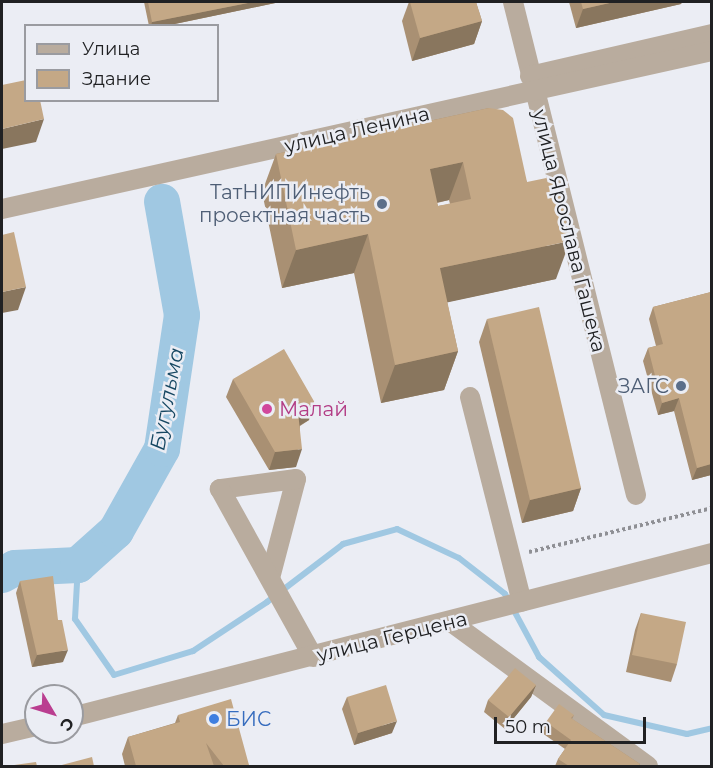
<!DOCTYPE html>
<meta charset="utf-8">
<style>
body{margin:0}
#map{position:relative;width:713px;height:768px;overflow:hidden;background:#ebedf4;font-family:Montserrat,sans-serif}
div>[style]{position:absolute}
.stream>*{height:6px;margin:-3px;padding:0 3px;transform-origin:3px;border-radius:3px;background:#a0c8e2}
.river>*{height:36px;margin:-18px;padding:0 18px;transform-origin:18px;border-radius:18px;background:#a0c8e2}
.path>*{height:4px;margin-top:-2px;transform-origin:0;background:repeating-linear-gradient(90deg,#8f9095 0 3px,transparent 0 6px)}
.minor>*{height:20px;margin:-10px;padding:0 10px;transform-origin:10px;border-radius:10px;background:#b9ac9e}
.wall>*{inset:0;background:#a99073}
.shaded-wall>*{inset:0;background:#89765e}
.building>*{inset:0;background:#c4a886}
.dots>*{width:16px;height:16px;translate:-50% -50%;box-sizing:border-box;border:3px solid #ebedf4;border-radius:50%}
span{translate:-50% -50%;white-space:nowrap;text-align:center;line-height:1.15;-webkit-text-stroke:5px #ebedf4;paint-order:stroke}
.street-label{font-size:20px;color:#202123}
.service-label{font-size:20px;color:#4e5e75}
.right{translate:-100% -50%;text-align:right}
.hotel-label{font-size:20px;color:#b23c85}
.left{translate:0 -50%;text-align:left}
.shop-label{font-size:20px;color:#366cbe}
.water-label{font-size:21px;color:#164762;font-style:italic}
.frame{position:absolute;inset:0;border:3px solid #202123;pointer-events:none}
.legend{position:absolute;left:24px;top:24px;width:195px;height:78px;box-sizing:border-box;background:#ebedf4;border:2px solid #9a9ba0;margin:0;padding:8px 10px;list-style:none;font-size:18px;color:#202123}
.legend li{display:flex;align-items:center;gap:12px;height:30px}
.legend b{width:30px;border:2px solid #9a9ba0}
.north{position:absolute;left:24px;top:684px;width:60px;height:60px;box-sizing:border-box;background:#ebedf4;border:2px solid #9a9ba0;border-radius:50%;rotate:128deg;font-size:16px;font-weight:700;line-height:24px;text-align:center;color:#202123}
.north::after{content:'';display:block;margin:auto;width:21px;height:27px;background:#ba3e90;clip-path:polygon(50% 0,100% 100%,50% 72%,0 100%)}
.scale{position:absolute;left:494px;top:717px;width:152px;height:27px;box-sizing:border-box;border:3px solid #202123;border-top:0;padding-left:8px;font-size:18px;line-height:21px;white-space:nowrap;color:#202123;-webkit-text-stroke:4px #ebedf4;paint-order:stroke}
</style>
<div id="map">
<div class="stream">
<i style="left:78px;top:565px;width:54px;rotate:93.2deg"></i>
<i style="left:75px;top:619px;width:68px;rotate:55.1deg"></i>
<i style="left:114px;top:675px;width:83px;rotate:-16.9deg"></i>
<i style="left:193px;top:651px;width:89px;rotate:-33.5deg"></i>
<i style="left:267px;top:602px;width:96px;rotate:-37.3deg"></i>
<i style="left:343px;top:544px;width:56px;rotate:-15.5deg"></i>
<i style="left:397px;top:529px;width:68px;rotate:25.1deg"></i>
<i style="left:459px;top:558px;width:58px;rotate:38deg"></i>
<i style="left:505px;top:594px;width:72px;rotate:61.6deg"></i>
<i style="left:539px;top:657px;width:87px;rotate:41.7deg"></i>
<i style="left:604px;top:715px;width:85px;rotate:12.9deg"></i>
<i style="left:687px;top:734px;width:26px;rotate:-13deg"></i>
</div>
<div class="river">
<i style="left:2px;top:575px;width:15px;rotate:-28deg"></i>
<i style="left:15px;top:568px;width:63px;rotate:-2.7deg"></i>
<i style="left:78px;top:565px;width:51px;rotate:-41.8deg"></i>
<i style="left:116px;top:531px;width:94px;rotate:-60.7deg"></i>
<i style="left:162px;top:449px;width:135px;rotate:-81.5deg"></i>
<i style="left:182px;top:315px;width:115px;rotate:-100deg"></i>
</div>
<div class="path">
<i style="left:529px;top:552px;width:188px;rotate:-13.5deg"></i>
</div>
<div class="minor">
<i style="left:513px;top:2px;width:508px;rotate:75.99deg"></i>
<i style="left:530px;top:76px;width:187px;rotate:-13deg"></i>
<i style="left:2px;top:209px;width:727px;rotate:-12.55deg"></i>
<i style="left:470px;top:397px;width:211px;rotate:75.8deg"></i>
<i style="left:270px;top:578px;width:102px;rotate:-75.3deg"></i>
<i style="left:296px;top:479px;width:77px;rotate:172.5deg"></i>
<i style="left:220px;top:489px;width:192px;rotate:61deg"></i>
<i style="left:451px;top:622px;width:244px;rotate:36.2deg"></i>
<i style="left:72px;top:717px;width:661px;rotate:-14.37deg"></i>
<i style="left:2px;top:734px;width:35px;rotate:-13deg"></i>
</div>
<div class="wall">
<i style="clip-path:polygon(144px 2px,280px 2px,165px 26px,149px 26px)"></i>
<i style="clip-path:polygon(409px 2px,476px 2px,482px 21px,474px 44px,412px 61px,402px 21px)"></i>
<i style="clip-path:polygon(569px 2px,682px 2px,681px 4px,576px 28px)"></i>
<i style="clip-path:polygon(evenodd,489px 108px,527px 182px,556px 279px,447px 302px,458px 351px,444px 390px,381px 403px,354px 273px,282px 288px,262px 192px,276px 154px,489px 108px,449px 200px,450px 204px,438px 206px,437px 203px,449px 200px)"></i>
<i style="clip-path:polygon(711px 292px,711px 475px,692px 480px,674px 411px,658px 415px,643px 361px,648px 348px,656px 346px,649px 319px,653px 307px)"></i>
<i style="clip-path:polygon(487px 319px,581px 488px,573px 511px,522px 523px,479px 342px)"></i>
<i style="clip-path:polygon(233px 379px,309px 420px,300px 426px,296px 467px,269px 470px,226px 397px)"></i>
<i style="clip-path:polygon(20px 581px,58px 620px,63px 662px,32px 667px,16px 593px)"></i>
<i style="clip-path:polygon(641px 613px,677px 664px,671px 682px,626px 672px,635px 630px)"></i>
<i style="clip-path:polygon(536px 685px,531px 697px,505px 729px,484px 712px,488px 700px)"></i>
<i style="clip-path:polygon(347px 697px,392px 733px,354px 745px,342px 709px)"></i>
<i style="clip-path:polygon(178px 715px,249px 765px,250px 766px,125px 766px,122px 754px,128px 737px,175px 723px)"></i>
<i style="clip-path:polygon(574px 715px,572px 719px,640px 764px,639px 766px,555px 766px,558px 759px,565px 749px,542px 733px,546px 722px)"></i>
</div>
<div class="shaded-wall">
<i style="clip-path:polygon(253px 2px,280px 2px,165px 26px,151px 26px,152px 22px)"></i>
<i style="clip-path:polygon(614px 2px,682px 2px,681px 4px,576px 28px,583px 9px)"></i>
<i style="clip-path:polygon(482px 21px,474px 44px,412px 61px,420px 38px)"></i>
<i style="clip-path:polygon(44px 119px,36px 142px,2px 149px,2px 129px)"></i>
<i style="clip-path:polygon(463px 162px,449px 200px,416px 207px,430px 169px)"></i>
<i style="clip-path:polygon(368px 234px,354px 273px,282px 288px,296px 250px)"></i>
<i style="clip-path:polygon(570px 241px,556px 279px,426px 307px,440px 268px)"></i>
<i style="clip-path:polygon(26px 287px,18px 310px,2px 313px,2px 292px)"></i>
<i style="clip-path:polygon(458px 351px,444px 390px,381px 403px,395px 365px)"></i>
<i style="clip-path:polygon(679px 398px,674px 411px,658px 415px,662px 403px)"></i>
<i style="clip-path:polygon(315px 403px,309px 420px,292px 430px,298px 412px)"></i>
<i style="clip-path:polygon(302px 449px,296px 467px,269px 470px,275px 452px)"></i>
<i style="clip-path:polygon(711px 464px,711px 475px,692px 480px,697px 468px)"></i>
<i style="clip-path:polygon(581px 488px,573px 511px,522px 523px,530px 500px)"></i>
<i style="clip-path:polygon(68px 650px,63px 662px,32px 667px,37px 655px)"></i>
<i style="clip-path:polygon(536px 685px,531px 697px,505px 729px,509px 717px)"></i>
<i style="clip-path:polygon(397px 721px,392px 733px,354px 745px,358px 733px)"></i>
</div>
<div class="building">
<i style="clip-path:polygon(148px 2px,253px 2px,152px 22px)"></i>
<i style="clip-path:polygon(410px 2px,476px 2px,482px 21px,420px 38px)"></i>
<i style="clip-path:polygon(581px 2px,614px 2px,583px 9px)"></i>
<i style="clip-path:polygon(26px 80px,26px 100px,40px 100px,44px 119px,2px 129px,2px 85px)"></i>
<i style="clip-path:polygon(evenodd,489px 108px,503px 110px,513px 118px,527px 182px,556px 176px,570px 241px,440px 268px,458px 351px,395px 365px,368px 234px,296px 250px,276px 154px,489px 108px,463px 162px,471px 199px,438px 206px,430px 169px,463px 162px)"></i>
<i style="clip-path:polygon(14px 232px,26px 287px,2px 292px,2px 235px)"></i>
<i style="clip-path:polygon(711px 292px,711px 464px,697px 468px,679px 398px,662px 403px,648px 348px,663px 344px,653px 307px)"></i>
<i style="clip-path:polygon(539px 307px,581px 488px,530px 500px,487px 319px)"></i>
<i style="clip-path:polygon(284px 349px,315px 403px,298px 412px,302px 449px,275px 452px,233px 379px)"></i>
<i style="clip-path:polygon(53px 576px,58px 620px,62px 620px,68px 650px,37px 655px,20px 581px)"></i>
<i style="clip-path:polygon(641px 613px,686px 622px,677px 664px,632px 655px)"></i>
<i style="clip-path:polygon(515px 668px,536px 685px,509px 717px,488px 700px)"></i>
<i style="clip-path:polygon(386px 685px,397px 721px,358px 733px,347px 697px)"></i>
<i style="clip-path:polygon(231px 699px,249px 765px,250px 766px,224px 766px,206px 743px,214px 766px,136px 766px,128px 737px,180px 722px,178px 715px)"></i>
<i style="clip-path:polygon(559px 704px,574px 715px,571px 718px,640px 764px,638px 766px,569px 766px,558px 759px,571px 740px,546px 722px)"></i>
<i style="clip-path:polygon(92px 757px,94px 766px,58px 766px)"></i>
<i style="clip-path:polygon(36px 762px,37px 766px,7px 766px)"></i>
</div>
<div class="dots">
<i style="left:382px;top:204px;background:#5c6f8a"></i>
<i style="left:681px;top:386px;background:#5c6f8a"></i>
<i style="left:267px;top:409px;background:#d1479c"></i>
<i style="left:214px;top:719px;background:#3f7fe0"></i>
</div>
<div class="street-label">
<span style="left:357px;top:130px;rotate:-13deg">улица Ленина</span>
<span style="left:569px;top:231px;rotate:76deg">улица Ярослава Гашека</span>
<span style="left:392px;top:637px;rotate:-14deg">улица Герцена</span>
</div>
<div class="service-label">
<span class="right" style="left:370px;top:204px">ТатНИПИнефть<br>проектная часть</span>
<span class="right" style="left:669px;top:386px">ЗАГС</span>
</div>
<div class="hotel-label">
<span class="left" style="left:279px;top:409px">Малай</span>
</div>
<div class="shop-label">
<span class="left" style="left:226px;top:719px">БИС</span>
</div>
<div class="water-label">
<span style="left:167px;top:399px;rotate:-79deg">Бугульма</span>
</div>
<div class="frame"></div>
<ul class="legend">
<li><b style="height:8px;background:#b9ac9e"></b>Улица</li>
<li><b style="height:16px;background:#c4a886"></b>Здание</li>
</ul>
<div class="north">С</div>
<div class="scale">50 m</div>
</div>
